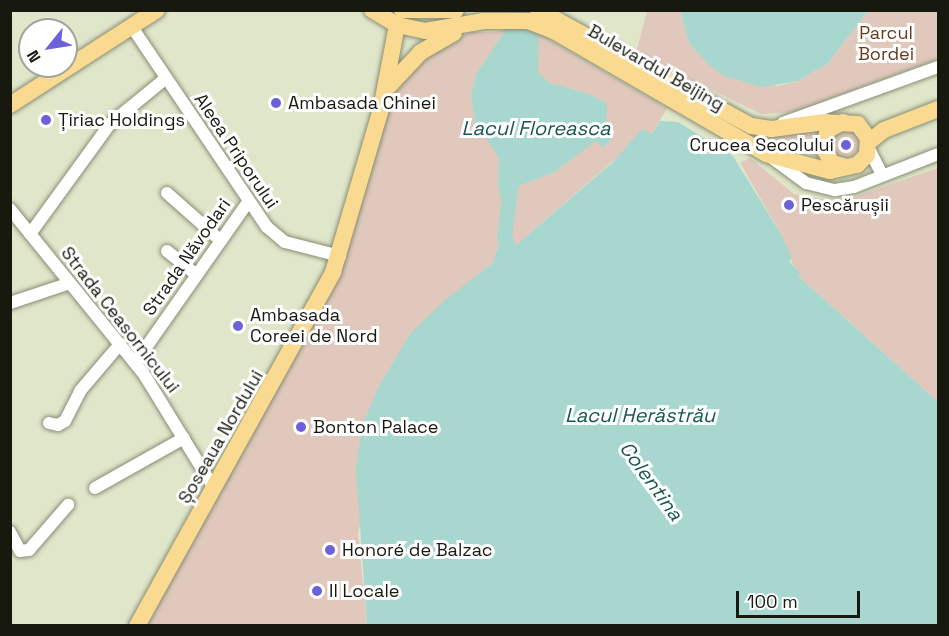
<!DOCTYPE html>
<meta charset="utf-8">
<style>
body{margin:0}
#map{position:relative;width:949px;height:636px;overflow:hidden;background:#e0e6ca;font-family:"Space Grotesk",sans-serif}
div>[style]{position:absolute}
.green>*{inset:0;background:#e0c9bc}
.round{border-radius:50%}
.water>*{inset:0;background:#a7d7cf}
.river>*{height:15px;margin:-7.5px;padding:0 7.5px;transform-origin:7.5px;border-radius:7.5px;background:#a7d7cf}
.roads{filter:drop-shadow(0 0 2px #888e74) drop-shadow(0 0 2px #888e74)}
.minor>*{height:12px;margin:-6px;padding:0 6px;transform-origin:6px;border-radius:6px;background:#fff}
.major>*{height:16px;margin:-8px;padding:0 8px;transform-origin:8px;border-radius:8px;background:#fada91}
.dots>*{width:16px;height:16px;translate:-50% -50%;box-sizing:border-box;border:3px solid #fff;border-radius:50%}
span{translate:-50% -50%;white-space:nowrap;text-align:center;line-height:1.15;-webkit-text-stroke:6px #fff;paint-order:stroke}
.park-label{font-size:18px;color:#683919}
.street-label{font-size:18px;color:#17190f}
.poi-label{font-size:18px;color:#17190f}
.left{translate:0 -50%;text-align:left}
.right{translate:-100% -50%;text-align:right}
.water-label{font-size:20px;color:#175750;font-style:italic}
.frame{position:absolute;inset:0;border:12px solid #17190f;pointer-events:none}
.north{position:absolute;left:18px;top:18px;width:60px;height:60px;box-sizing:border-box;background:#fff;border:2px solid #a2a39f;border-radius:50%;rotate:240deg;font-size:16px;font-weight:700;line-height:24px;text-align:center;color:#17190f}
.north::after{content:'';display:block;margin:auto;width:21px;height:27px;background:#6d61db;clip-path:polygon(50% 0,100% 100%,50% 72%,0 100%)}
.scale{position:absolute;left:736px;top:591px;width:124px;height:27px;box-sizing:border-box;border:3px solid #17190f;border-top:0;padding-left:8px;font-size:18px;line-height:21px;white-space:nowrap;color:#17190f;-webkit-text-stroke:4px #fff;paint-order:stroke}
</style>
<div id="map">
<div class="green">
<i style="clip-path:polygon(647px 11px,680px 11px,689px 43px,724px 76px,778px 86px,798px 81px,828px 63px,868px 11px,938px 11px,938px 59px,793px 112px,761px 114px,636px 53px)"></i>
<i style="clip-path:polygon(507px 28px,536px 32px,667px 108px,652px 134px,613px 161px,515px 246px,501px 237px,493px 263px,410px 334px,358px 533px,367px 625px,142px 626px,316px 320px,337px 275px,390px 96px,428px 52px,470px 32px,496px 32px)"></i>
<i style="clip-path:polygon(744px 128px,823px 130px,824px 159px,768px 142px)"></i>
<i class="round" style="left:833px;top:131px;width:26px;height:26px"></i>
<i style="clip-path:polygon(750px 158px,794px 194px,826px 200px,851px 198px,938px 168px,938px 402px,797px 275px,782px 236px,740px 163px)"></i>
</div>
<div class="water">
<i style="clip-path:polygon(512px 11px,539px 11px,538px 72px,549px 83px,590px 94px,607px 104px,606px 132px,612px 138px,603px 148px,596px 141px,553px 173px,520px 185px,507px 199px,501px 199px,498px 187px,499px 158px,475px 122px,471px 96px,476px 74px,507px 28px)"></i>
<i style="clip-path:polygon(680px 11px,680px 10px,868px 11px,828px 63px,798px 81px,762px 87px,724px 76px,709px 65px,689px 43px)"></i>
<i style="clip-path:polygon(660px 121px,678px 122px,733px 156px,782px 236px,792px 258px,789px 261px,800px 273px,798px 276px,938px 402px,938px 625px,367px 625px,356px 470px,362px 426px,378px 388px,410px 334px,445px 300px,493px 263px,501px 237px,507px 237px,509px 245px,515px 246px,613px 162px,642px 129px,652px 134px)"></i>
</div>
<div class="river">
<i style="left:511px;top:180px;width:57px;rotate:97deg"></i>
<i style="left:504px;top:237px;width:19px;rotate:69deg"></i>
</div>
<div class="roads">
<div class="minor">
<i style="left:132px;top:27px;width:241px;rotate:56deg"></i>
<i style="left:267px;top:227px;width:23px;rotate:40deg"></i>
<i style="left:285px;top:242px;width:57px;rotate:14.3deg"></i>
<i style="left:783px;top:123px;width:165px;rotate:-19.9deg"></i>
<i style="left:869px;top:149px;width:29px;rotate:63deg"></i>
<i style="left:772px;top:158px;width:42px;rotate:36.3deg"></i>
<i style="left:806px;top:183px;width:30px;rotate:14deg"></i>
<i style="left:835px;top:190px;width:19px;rotate:-9deg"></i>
<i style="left:854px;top:187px;width:90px;rotate:-21.4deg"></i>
<i style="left:167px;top:193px;width:72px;rotate:41.6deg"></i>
<i style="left:10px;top:209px;width:215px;rotate:51deg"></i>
<i style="left:145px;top:376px;width:132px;rotate:58.4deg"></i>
<i style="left:30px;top:234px;width:136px;rotate:-54deg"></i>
<i style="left:110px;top:124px;width:72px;rotate:-39.4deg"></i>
<i style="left:167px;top:251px;width:38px;rotate:39deg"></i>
<i style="left:10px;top:303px;width:63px;rotate:-18.4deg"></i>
<i style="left:135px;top:363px;width:197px;rotate:-54.9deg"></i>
<i style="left:49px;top:423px;width:9px;rotate:13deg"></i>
<i style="left:58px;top:425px;width:8px;rotate:-30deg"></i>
<i style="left:65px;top:421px;width:34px;rotate:-63deg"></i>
<i style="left:80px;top:391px;width:62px;rotate:-49.6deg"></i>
<i style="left:95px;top:488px;width:102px;rotate:-29.3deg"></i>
<i style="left:10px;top:532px;width:21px;rotate:62deg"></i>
<i style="left:20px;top:551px;width:9px;rotate:-6deg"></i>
<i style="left:29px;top:550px;width:60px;rotate:-49.1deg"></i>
</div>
<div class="major">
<i style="left:372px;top:10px;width:29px;rotate:31deg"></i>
<i style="left:397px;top:25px;width:29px;rotate:12deg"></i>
<i style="left:425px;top:31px;width:60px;rotate:-9.6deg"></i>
<i style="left:484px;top:21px;width:44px"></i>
<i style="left:528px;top:21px;width:28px;rotate:21deg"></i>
<i style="left:554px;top:31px;width:245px;rotate:30.1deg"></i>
<i style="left:766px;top:154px;width:66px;rotate:14.9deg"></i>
<i style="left:830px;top:171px;width:28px;rotate:-13deg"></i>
<i style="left:857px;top:165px;width:14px;rotate:-45deg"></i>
<i style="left:867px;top:155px;width:17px;rotate:-87deg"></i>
<i style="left:868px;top:138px;width:17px;rotate:-126deg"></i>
<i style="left:858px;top:124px;width:33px;rotate:-177deg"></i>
<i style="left:825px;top:122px;width:54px;rotate:172.6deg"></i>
<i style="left:771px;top:129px;width:20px;rotate:-171deg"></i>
<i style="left:751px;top:126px;width:243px;rotate:-151.4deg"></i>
<i style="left:402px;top:10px;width:54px"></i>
<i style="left:389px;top:86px;width:47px;rotate:-46.7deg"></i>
<i style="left:421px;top:52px;width:38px;rotate:-30deg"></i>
<i style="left:10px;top:105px;width:175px;rotate:-32.9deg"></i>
<i style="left:843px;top:122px;width:17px;rotate:152deg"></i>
<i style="left:828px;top:130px;width:18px;rotate:106deg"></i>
<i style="left:823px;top:147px;width:18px;rotate:61deg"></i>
<i style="left:832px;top:163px;width:16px;rotate:15deg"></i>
<i style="left:869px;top:142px;width:19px;rotate:-39deg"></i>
<i style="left:884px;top:130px;width:58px;rotate:-21.3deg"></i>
<i style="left:137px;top:626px;width:405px;rotate:-61deg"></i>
<i style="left:333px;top:272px;width:170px;rotate:-73.6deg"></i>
<i style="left:381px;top:109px;width:86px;rotate:-79.2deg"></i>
</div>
</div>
<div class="dots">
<i style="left:276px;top:103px;background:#6d61db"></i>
<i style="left:46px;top:120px;background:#6d61db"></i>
<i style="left:846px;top:145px;background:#6d61db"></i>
<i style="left:789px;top:205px;background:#6d61db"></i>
<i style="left:238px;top:326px;background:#6d61db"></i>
<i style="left:301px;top:427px;background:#6d61db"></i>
<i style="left:330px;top:550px;background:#6d61db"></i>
<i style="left:317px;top:591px;background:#6d61db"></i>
</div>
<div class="park-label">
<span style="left:886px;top:44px">Parcul<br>Bordei</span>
</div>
<div class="street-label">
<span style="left:656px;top:68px;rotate:30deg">Bulevardul Beijing</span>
<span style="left:236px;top:151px;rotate:56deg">Aleea Priporului</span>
<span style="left:187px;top:257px;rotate:-55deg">Strada Năvodari</span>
<span style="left:120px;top:320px;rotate:52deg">Strada Ceasornicului</span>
<span style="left:221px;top:437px;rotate:-60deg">Șoseaua Nordului</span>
</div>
<div class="poi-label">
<span class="left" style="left:288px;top:103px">Ambasada Chinei</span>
<span class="left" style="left:58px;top:120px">Țiriac Holdings</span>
<span class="right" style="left:834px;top:145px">Crucea Secolului</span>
<span class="left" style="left:801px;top:205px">Pescărușii</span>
<span class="left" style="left:250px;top:326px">Ambasada<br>Coreei de Nord</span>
<span class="left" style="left:313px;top:427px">Bonton Palace</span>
<span class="left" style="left:342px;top:550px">Honoré de Balzac</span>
<span class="left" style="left:329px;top:591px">Il Locale</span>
</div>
<div class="water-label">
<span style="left:536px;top:128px">Lacul Floreasca</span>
<span style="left:640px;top:415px">Lacul Herăstrău</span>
<span style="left:651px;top:481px;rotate:54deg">Colentina</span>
</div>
<div class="frame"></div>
<div class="north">N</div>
<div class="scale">100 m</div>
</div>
